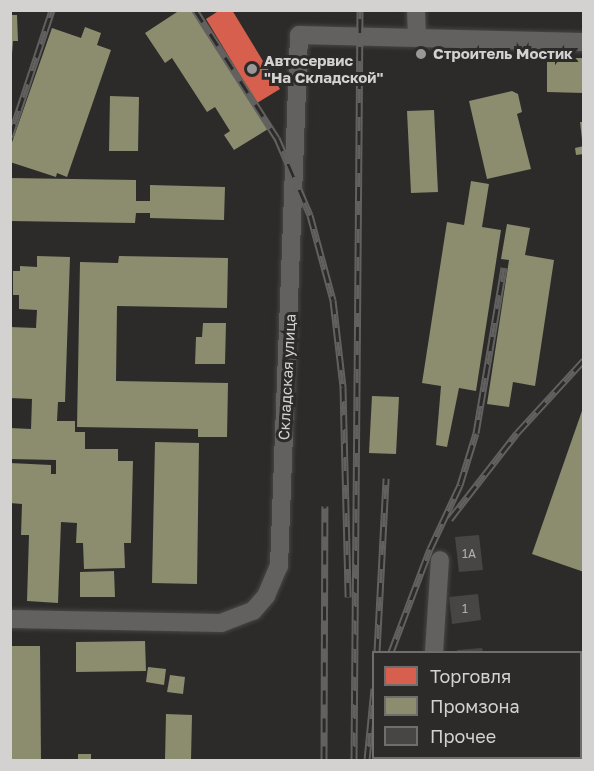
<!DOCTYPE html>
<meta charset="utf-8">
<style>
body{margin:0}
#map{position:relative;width:594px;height:771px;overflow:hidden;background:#2c2b2a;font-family:"Golos Text",sans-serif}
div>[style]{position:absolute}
.shops>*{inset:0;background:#d6604d}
.industry>*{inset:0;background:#8c8c6e}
.building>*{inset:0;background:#484645}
.roads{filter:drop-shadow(0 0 2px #474644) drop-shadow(0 0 2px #474644)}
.minor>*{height:18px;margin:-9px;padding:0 9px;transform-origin:9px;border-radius:9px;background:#626160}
.rail>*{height:7px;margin-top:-3.5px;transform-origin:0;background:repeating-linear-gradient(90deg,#2d2b29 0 14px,#626160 0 28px);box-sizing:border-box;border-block:2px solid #626160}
.dots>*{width:16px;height:16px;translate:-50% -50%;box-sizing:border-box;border:3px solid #2d2b29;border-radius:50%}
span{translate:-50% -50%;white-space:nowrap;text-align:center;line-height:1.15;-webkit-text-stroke:6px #2d2b29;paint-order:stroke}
.number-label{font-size:12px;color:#b0afad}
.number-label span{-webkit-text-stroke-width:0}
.poi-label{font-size:15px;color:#d3d2d0;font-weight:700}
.left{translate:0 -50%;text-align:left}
.street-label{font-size:15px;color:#d3d2d0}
.frame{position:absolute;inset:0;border:12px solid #d3d2d0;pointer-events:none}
.legend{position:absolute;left:372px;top:651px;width:210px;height:108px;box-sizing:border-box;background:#2d2b29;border:2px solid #6f6e6c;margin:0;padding:8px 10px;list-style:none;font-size:18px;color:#d3d2d0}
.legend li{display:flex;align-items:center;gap:12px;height:30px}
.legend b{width:30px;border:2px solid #6f6e6c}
</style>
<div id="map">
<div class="shops">
<i style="clip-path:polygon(220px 10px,232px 10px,280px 89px,257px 103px,206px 19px)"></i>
</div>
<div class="industry">
<i style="clip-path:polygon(180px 10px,191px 10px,268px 129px,234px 150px,224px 135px,230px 131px,215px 107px,207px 112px,172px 58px,165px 63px,145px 33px)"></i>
<i style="clip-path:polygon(10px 15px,17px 15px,18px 41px,13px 41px,12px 54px)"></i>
<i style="clip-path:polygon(85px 27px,101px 33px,97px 45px,111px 50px,67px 177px,57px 173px,56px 177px,10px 162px,10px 148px,52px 28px,81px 38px)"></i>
<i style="clip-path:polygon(547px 58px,584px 58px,584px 93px,547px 92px)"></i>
<i style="clip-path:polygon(512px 91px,518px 94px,522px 112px,517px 114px,531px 169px,487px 179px,469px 101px)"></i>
<i style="clip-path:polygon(110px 96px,139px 97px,138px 151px,109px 151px)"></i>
<i style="clip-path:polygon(434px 110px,438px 192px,411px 193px,407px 111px)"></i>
<i style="clip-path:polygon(580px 122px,584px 122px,584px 139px,582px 139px)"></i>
<i style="clip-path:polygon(584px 146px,584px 154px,576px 155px,575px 148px)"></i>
<i style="clip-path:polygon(10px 178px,136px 180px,136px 201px,150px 201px,150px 185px,225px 187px,224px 220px,150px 218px,150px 213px,136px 213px,135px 223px,10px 221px)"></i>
<i style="clip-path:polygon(471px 181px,489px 184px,482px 227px,501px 230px,476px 391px,459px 388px,447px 447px,436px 445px,441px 386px,422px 383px,447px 222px,464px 225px)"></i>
<i style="clip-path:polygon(507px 224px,530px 228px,525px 255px,554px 260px,535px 386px,513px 382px,509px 407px,487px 404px,509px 260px,501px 259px)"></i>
<i style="clip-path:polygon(37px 256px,70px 257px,65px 402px,58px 402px,57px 421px,75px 421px,75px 432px,85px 432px,85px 449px,118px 449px,118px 461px,133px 461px,131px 543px,124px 543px,125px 568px,84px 569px,83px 543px,76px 543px,77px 523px,61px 522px,58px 603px,27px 601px,29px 535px,21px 535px,22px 504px,10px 503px,10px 463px,51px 465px,51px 474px,56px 474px,56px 460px,10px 459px,10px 428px,31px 429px,32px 399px,10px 398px,10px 327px,36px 328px,37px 310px,19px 309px,19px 295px,13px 295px,13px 271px,20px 271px,20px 266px,37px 267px)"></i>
<i style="clip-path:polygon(119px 256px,228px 258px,227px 308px,117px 306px,116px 381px,228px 383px,227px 437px,198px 437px,198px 429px,77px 427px,80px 262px,118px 263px)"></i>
<i style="clip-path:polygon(203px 323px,226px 323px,225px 364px,195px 364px,196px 337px,202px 337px)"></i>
<i style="clip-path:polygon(372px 396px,399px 397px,396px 454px,369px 453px)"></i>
<i style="clip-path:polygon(583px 408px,584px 408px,584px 572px,532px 554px)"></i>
<i style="clip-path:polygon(155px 442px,199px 443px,197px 584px,152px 583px)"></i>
<i style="clip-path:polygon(114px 571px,115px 597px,80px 597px,80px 572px)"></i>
<i style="clip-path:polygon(145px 641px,146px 671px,76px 672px,76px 642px)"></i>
<i style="clip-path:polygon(10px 646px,40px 646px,41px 760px,10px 760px)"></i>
<i style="clip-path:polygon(148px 667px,166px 669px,164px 685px,146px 682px)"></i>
<i style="clip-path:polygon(170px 675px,185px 677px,183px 694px,167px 692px)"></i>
<i style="clip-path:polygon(580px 710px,584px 760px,577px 760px,580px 758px)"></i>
<i style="clip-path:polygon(166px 714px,192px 715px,191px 760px,165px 760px)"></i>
<i style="clip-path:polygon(78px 754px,91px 754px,91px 760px,78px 760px)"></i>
</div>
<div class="building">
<i style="clip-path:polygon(479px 535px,483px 570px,459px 572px,455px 537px)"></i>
<i style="clip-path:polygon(478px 594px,481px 620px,452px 624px,449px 597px)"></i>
<i style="clip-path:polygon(482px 648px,483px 652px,457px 652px,457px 650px)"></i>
</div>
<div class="roads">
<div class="minor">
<i style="left:417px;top:38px;width:167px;rotate:1.4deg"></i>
<i style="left:10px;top:619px;width:211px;rotate:1.1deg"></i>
<i style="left:221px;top:623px;width:34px;rotate:-21deg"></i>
<i style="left:253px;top:611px;width:20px;rotate:-49deg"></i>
<i style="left:266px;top:596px;width:33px;rotate:-67deg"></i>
<i style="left:279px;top:566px;width:531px;rotate:-87.84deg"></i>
<i style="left:299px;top:35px;width:118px;rotate:1.5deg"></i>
<i style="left:417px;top:38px;width:28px;rotate:-92deg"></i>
<i style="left:434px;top:652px;width:92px;rotate:-86.3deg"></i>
<i style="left:416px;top:760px;width:2px;rotate:-63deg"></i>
</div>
</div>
<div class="rail">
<i style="left:195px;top:10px;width:152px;rotate:57.4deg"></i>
<i style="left:277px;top:138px;width:84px;rotate:66.8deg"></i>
<i style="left:310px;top:215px;width:88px;rotate:74.9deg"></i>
<i style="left:333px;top:300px;width:88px;rotate:83.4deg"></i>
<i style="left:343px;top:387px;width:210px;rotate:88.6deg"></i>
<i style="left:10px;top:137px;width:134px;rotate:-71.7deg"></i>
<i style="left:450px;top:519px;width:109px;rotate:-52.1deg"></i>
<i style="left:517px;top:433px;width:99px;rotate:-47.5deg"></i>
<i style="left:377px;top:652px;width:174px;rotate:-87deg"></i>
<i style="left:391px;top:652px;width:110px;rotate:-69.3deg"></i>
<i style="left:430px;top:549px;width:71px;rotate:-64.9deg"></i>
<i style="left:460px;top:485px;width:54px;rotate:-72.9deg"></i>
<i style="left:476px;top:433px;width:168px;rotate:-80.4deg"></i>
<i style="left:324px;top:760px;width:254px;rotate:-89.8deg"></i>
<i style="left:354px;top:760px;width:750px;rotate:-89.54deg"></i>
<i style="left:367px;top:760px;width:72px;rotate:-84.4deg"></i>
</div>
<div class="dots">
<i style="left:421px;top:54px;background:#999896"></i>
<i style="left:252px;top:69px;background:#999896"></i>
</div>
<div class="number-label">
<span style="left:469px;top:554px">1А</span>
<span style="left:465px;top:609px">1</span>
</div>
<div class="poi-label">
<span class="left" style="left:433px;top:54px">Строитель Мостик</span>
<span class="left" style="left:264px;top:69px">Автосервис<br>"На Складской"</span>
</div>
<div class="street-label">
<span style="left:287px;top:377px;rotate:-87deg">Складская улица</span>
</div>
<div class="frame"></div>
<ul class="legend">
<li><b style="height:16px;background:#d6604d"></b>Торговля</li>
<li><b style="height:16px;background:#8c8c6e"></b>Промзона</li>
<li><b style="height:16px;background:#484645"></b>Прочее</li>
</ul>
</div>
